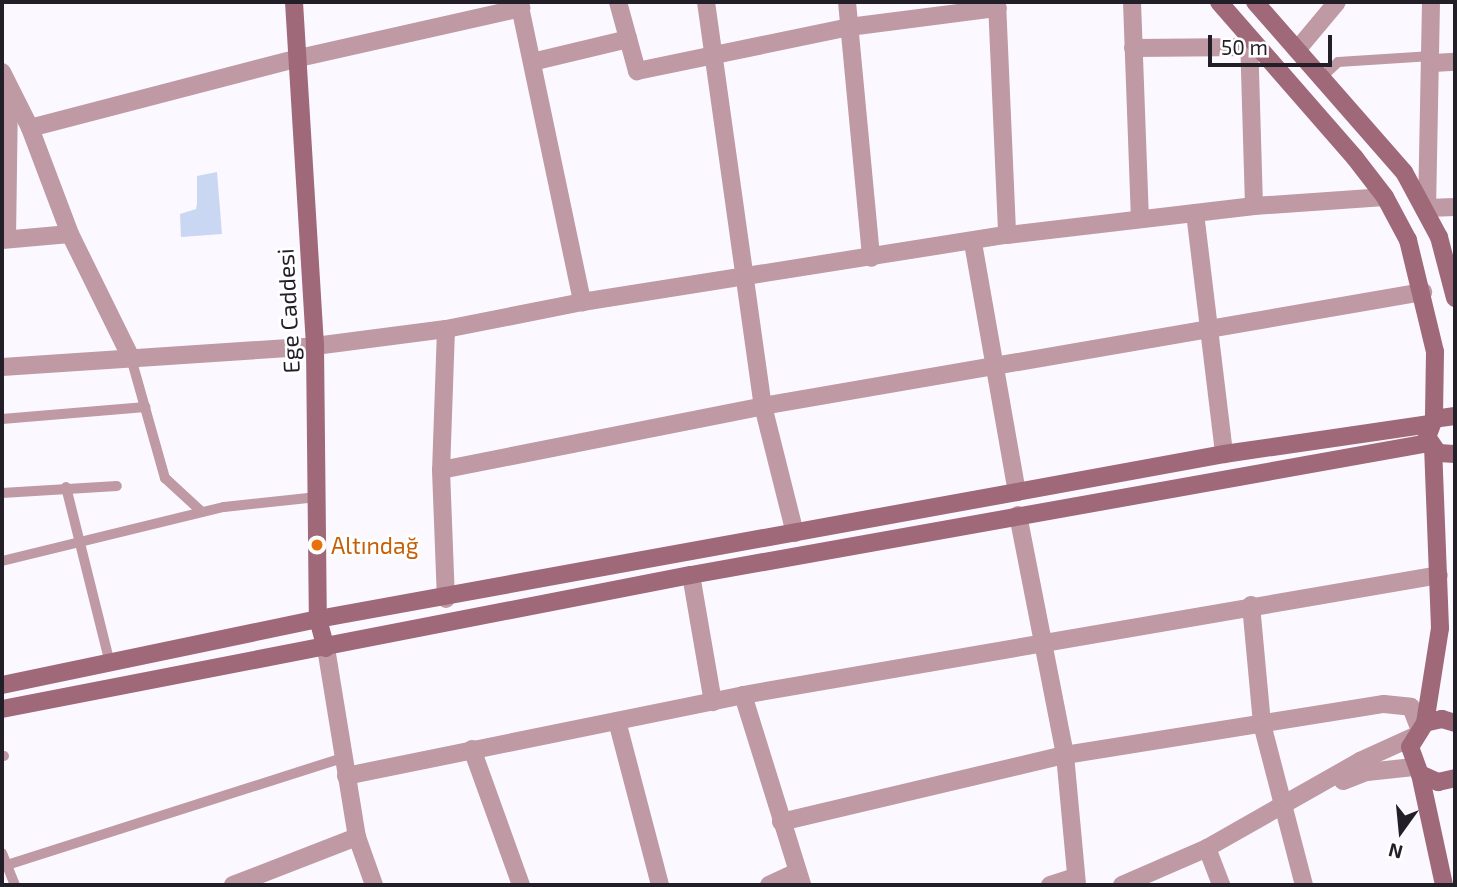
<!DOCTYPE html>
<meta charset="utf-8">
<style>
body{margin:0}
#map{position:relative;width:1457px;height:887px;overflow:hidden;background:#fbf9ff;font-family:"Exo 2",sans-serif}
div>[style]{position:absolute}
.water>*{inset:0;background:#c9d7f3}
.lane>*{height:10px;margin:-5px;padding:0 5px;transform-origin:5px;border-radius:5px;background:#bf99a3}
.street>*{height:18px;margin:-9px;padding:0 9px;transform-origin:9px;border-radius:9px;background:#bf99a3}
.secondary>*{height:18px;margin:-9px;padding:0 9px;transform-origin:9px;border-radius:9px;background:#9f6979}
.dots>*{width:19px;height:19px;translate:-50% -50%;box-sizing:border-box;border:4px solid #fff;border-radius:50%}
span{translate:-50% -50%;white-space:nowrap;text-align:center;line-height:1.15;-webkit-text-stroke:5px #fff;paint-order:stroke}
.street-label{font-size:23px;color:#231f29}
.food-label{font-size:23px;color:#c56008}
.left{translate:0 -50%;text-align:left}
.frame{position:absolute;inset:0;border:4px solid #231f29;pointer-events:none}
.north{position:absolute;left:1366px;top:796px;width:70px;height:70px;-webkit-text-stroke:5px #fff;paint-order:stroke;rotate:195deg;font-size:19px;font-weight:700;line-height:28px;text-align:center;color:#231f29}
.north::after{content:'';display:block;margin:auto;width:24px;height:32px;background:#231f29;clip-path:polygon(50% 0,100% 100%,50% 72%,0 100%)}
.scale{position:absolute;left:1208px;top:35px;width:124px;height:32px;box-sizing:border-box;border:4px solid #231f29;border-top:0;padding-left:9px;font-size:21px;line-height:24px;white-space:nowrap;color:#231f29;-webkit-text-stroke:5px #fff;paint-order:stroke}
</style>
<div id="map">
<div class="water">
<i style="clip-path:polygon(217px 172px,222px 234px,181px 237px,180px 214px,196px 209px,197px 203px,197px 176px)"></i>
</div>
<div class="lane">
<i style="left:1321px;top:78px;width:23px;rotate:-43deg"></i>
<i style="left:1338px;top:62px;width:94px;rotate:-3.7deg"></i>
<i style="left:131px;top:358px;width:125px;rotate:74.2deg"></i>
<i style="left:165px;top:478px;width:50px;rotate:42.6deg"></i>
<i style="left:2px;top:419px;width:144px;rotate:-4.8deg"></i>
<i style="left:66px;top:487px;width:181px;rotate:76deg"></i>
<i style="left:2px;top:493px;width:115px;rotate:-3.5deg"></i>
<i style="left:2px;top:561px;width:228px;rotate:-13.7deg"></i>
<i style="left:224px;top:507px;width:94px;rotate:-6.1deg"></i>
<i style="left:2px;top:756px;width:2px"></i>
<i style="left:2px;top:853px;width:35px;rotate:68deg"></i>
<i style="left:7px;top:865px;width:353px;rotate:-17.7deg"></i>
</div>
<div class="street">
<i style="left:519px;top:2px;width:307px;rotate:78.1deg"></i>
<i style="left:618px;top:2px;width:72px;rotate:74.6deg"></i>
<i style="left:637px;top:71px;width:217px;rotate:-11.7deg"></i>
<i style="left:849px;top:27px;width:150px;rotate:-7.3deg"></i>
<i style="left:706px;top:2px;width:408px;rotate:82deg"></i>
<i style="left:763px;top:406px;width:131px;rotate:75.9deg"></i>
<i style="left:847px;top:2px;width:257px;rotate:84.6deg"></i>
<i style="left:997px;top:2px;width:233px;rotate:87.5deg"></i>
<i style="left:1132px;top:2px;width:216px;rotate:87.9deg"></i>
<i style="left:1431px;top:2px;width:206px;rotate:91.1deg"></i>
<i style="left:1427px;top:208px;width:28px;rotate:-2deg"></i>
<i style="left:1249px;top:37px;width:169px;rotate:88.3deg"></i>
<i style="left:1133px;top:48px;width:115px;rotate:-0.5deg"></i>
<i style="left:1297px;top:50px;width:62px;rotate:-50.2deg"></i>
<i style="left:532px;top:62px;width:99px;rotate:-13.5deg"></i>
<i style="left:1433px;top:63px;width:22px;rotate:-3deg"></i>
<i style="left:2px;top:72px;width:63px;rotate:63.4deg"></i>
<i style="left:30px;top:128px;width:113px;rotate:69.3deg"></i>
<i style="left:70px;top:234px;width:138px;rotate:63.8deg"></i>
<i style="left:30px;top:128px;width:278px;rotate:-14.6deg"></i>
<i style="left:299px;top:58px;width:228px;rotate:-12.7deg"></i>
<i style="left:1195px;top:213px;width:243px;rotate:83.1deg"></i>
<i style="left:7px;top:239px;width:147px;rotate:-89.2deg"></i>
<i style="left:2px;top:240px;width:68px;rotate:-5deg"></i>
<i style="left:973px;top:243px;width:253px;rotate:80deg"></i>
<i style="left:446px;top:329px;width:141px;rotate:92deg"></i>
<i style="left:441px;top:470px;width:129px;rotate:87.8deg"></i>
<i style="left:2px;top:367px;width:314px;rotate:-3.8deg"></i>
<i style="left:315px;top:346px;width:132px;rotate:-7.4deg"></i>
<i style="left:446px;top:329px;width:139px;rotate:-11.2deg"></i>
<i style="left:582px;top:302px;width:430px;rotate:-9deg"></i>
<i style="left:1007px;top:235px;width:249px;rotate:-6.7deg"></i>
<i style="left:1254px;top:206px;width:131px;rotate:-3.9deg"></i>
<i style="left:441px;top:470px;width:328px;rotate:-11.2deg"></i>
<i style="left:763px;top:406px;width:670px;rotate:-9.8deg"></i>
<i style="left:1018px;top:515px;width:245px;rotate:78.9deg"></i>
<i style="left:1065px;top:755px;width:131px;rotate:84.7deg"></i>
<i style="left:691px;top:575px;width:129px;rotate:80.2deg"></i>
<i style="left:1251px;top:605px;width:120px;rotate:84.7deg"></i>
<i style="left:1262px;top:724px;width:166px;rotate:75.4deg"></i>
<i style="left:326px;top:648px;width:192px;rotate:80.7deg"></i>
<i style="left:357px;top:837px;width:51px;rotate:70.5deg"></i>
<i style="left:743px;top:695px;width:199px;rotate:72.7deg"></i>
<i style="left:617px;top:721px;width:170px;rotate:75.3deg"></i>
<i style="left:472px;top:749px;width:145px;rotate:70.2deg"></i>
<i style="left:346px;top:776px;width:405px;rotate:-11.5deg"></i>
<i style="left:743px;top:695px;width:706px;rotate:-9.78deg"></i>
<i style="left:1343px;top:781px;width:26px;rotate:-21deg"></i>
<i style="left:1367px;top:772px;width:47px;rotate:-6.1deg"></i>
<i style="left:781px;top:822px;width:292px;rotate:-13.3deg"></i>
<i style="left:1065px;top:755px;width:323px;rotate:-9.1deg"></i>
<i style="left:1384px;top:704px;width:27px;rotate:6deg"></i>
<i style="left:1411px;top:707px;width:22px;rotate:69deg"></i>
<i style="left:1207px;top:848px;width:40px;rotate:69deg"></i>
<i style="left:233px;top:885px;width:133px;rotate:-21.2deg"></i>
<i style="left:769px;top:885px;width:31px;rotate:-25deg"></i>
<i style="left:1050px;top:885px;width:26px;rotate:-18deg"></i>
<i style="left:1122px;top:885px;width:93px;rotate:-23.5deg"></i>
<i style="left:1207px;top:848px;width:176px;rotate:-29.6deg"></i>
<i style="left:1360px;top:761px;width:58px;rotate:-24.4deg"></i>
</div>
<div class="secondary">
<i style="left:294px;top:2px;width:345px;rotate:86.5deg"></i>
<i style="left:315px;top:346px;width:273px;rotate:89.4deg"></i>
<i style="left:318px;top:619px;width:30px;rotate:75deg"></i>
<i style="left:1219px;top:2px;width:207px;rotate:48.9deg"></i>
<i style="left:1355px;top:158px;width:49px;rotate:52.4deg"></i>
<i style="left:1385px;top:197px;width:49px;rotate:61.9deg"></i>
<i style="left:1408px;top:240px;width:115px;rotate:76.4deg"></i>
<i style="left:1435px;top:352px;width:67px;rotate:90.9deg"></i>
<i style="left:1255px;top:2px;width:226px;rotate:48.8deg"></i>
<i style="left:1404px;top:172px;width:74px;rotate:61.7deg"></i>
<i style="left:1439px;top:237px;width:63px;rotate:75.3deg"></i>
<i style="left:1455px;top:416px;width:21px;rotate:172deg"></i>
<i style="left:1434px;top:419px;width:19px;rotate:111deg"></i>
<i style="left:1427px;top:437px;width:19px;rotate:55deg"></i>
<i style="left:1438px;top:453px;width:17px;rotate:3deg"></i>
<i style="left:2px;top:685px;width:323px;rotate:-11.8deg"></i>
<i style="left:318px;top:619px;width:710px;rotate:-10.3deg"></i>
<i style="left:1017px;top:492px;width:210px;rotate:-10.4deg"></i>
<i style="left:1224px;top:454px;width:208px;rotate:-8.3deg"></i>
<i style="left:2px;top:709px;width:702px;rotate:-11.01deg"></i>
<i style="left:691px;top:575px;width:750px;rotate:-10.14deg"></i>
<i style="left:1425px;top:723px;width:96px;rotate:-81deg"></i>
<i style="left:1440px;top:628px;width:179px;rotate:-92.2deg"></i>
<i style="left:1455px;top:723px;width:14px;rotate:-163deg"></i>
<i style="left:1442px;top:719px;width:17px;rotate:167deg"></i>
<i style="left:1425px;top:723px;width:28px;rotate:122deg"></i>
<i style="left:1410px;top:747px;width:29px;rotate:70deg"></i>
<i style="left:1420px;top:774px;width:20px;rotate:24deg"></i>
<i style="left:1438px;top:782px;width:17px;rotate:-13deg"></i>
<i style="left:1420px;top:774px;width:114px;rotate:77.8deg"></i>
</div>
<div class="dots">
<i style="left:317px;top:545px;background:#e8710a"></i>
</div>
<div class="street-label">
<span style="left:288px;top:311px;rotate:-93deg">Ege Caddesi</span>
</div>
<div class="food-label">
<span class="left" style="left:331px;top:545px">Altındağ</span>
</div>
<div class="frame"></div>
<div class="north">N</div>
<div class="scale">50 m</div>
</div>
